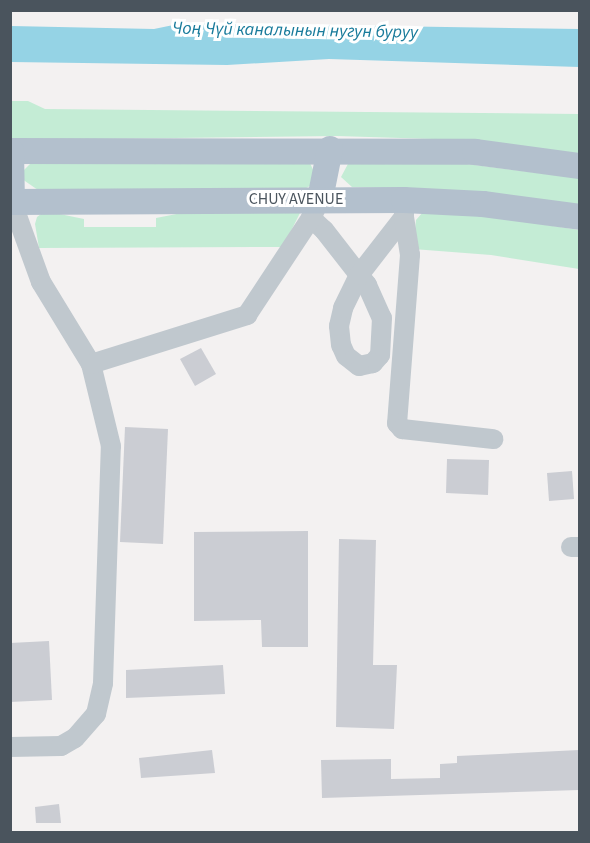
<!DOCTYPE html>
<meta charset="utf-8">
<style>
body{margin:0}
#map{position:relative;width:590px;height:843px;overflow:hidden;background:#f3f1f1;font-family:"Source Sans 3",sans-serif}
div>[style]{position:absolute}
.green>*{inset:0;background:#c4ecd5}
.water>*{inset:0;background:#95d3e5}
.building>*{inset:0;background:#cbcdd3}
.minor>*{height:20px;margin:-10px;padding:0 10px;transform-origin:10px;border-radius:10px;background:#c0c8ce}
.major>*{height:26px;margin:-13px;padding:0 13px;transform-origin:13px;border-radius:13px;background:#b3c0cd}
span{translate:-50% -50%;white-space:nowrap;text-align:center;line-height:1.15;-webkit-text-stroke:6px #fff;paint-order:stroke}
.street-label{font-size:16px;color:#4a545d}
.water-label{font-size:18px;color:#197b9b;font-style:italic}
.frame{position:absolute;inset:0;border:12px solid #4a545d;pointer-events:none}
</style>
<div id="map">
<div class="green">
<i style="clip-path:polygon(10px 101px,28px 101px,45px 109px,579px 114px,579px 156px,464px 140px,337px 136px,11px 140px)"></i>
<i style="clip-path:polygon(309px 161px,315px 174px,310px 186px,304px 189px,38px 190px,22px 179px,22px 172px,31px 163px)"></i>
<i style="clip-path:polygon(349px 162px,451px 162px,579px 178px,579px 207px,448px 190px,352px 187px,341px 177px)"></i>
<i style="clip-path:polygon(45px 211px,84px 219px,84px 227px,156px 227px,156px 218px,187px 212px,300px 213px,283px 247px,39px 248px,35px 224px,37px 217px)"></i>
<i style="clip-path:polygon(423px 212px,476px 214px,579px 230px,579px 269px,491px 255px,413px 249px,416px 220px)"></i>
</div>
<div class="water">
<i style="clip-path:polygon(183px 23px,579px 29px,579px 67px,329px 59px,227px 65px,11px 62px,11px 26px,154px 29px)"></i>
</div>
<div class="building">
<i style="clip-path:polygon(201px 348px,216px 374px,195px 386px,180px 359px)"></i>
<i style="clip-path:polygon(125px 427px,168px 429px,163px 544px,120px 542px)"></i>
<i style="clip-path:polygon(447px 459px,489px 460px,488px 495px,446px 493px)"></i>
<i style="clip-path:polygon(572px 471px,574px 499px,549px 501px,547px 473px)"></i>
<i style="clip-path:polygon(308px 531px,308px 647px,262px 647px,261px 620px,194px 621px,194px 532px)"></i>
<i style="clip-path:polygon(339px 539px,376px 540px,373px 665px,397px 665px,394px 729px,336px 727px)"></i>
<i style="clip-path:polygon(49px 641px,52px 700px,10px 702px,10px 643px)"></i>
<i style="clip-path:polygon(223px 665px,225px 694px,126px 698px,126px 670px)"></i>
<i style="clip-path:polygon(212px 750px,215px 773px,141px 778px,139px 758px)"></i>
<i style="clip-path:polygon(579px 750px,579px 790px,322px 798px,321px 760px,391px 759px,391px 779px,440px 778px,440px 764px,457px 763px,457px 756px)"></i>
<i style="clip-path:polygon(59px 804px,61px 823px,36px 823px,35px 807px)"></i>
</div>
<div class="minor">
<i style="left:12px;top:202px;width:85px;rotate:70.1deg"></i>
<i style="left:41px;top:282px;width:96px;rotate:58.6deg"></i>
<i style="left:316px;top:208px;width:11px;rotate:117deg"></i>
<i style="left:311px;top:218px;width:18px;rotate:43deg"></i>
<i style="left:324px;top:230px;width:57px;rotate:52.1deg"></i>
<i style="left:359px;top:275px;width:13px;rotate:51deg"></i>
<i style="left:367px;top:285px;width:36px;rotate:66deg"></i>
<i style="left:382px;top:318px;width:37px;rotate:93deg"></i>
<i style="left:380px;top:355px;width:11px;rotate:131deg"></i>
<i style="left:373px;top:363px;width:14px;rotate:168deg"></i>
<i style="left:359px;top:366px;width:16px;rotate:-142deg"></i>
<i style="left:346px;top:356px;width:12px;rotate:-114deg"></i>
<i style="left:341px;top:345px;width:19px;rotate:-96deg"></i>
<i style="left:339px;top:326px;width:18px;rotate:-77deg"></i>
<i style="left:343px;top:308px;width:37px;rotate:-64deg"></i>
<i style="left:359px;top:275px;width:73px;rotate:-52.2deg"></i>
<i style="left:404px;top:217px;width:17px;rotate:-90deg"></i>
<i style="left:404px;top:217px;width:38px;rotate:81deg"></i>
<i style="left:410px;top:255px;width:169px;rotate:94.4deg"></i>
<i style="left:397px;top:423px;width:8px;rotate:50deg"></i>
<i style="left:402px;top:429px;width:92px;rotate:6.3deg"></i>
<i style="left:571px;top:547px;width:9px"></i>
<i style="left:10px;top:747px;width:51px;rotate:-1.1deg"></i>
<i style="left:61px;top:746px;width:16px;rotate:-30deg"></i>
<i style="left:75px;top:738px;width:32px;rotate:-49deg"></i>
<i style="left:96px;top:714px;width:32px;rotate:-77deg"></i>
<i style="left:103px;top:683px;width:237px;rotate:-88.1deg"></i>
<i style="left:111px;top:446px;width:84px;rotate:-103.7deg"></i>
<i style="left:91px;top:364px;width:164px;rotate:-17.4deg"></i>
<i style="left:247px;top:315px;width:116px;rotate:-56.6deg"></i>
</div>
<div class="major">
<i style="left:10px;top:151px;width:465px;rotate:0.1deg"></i>
<i style="left:475px;top:152px;width:106px;rotate:7.6deg"></i>
<i style="left:11px;top:151px;width:51px;rotate:88.9deg"></i>
<i style="left:320px;top:199px;width:51px;rotate:-78.7deg"></i>
<i style="left:10px;top:202px;width:394px;rotate:-0.3deg"></i>
<i style="left:404px;top:200px;width:79px;rotate:2.9deg"></i>
<i style="left:483px;top:204px;width:98px;rotate:7.6deg"></i>
</div>
<div class="street-label">
<span style="left:296px;top:199px">CHUY AVENUE</span>
</div>
<div class="water-label">
<span style="left:295px;top:31px;rotate:1deg">Чоң Чүй каналынын нугун буруу</span>
</div>
<div class="frame"></div>
</div>
